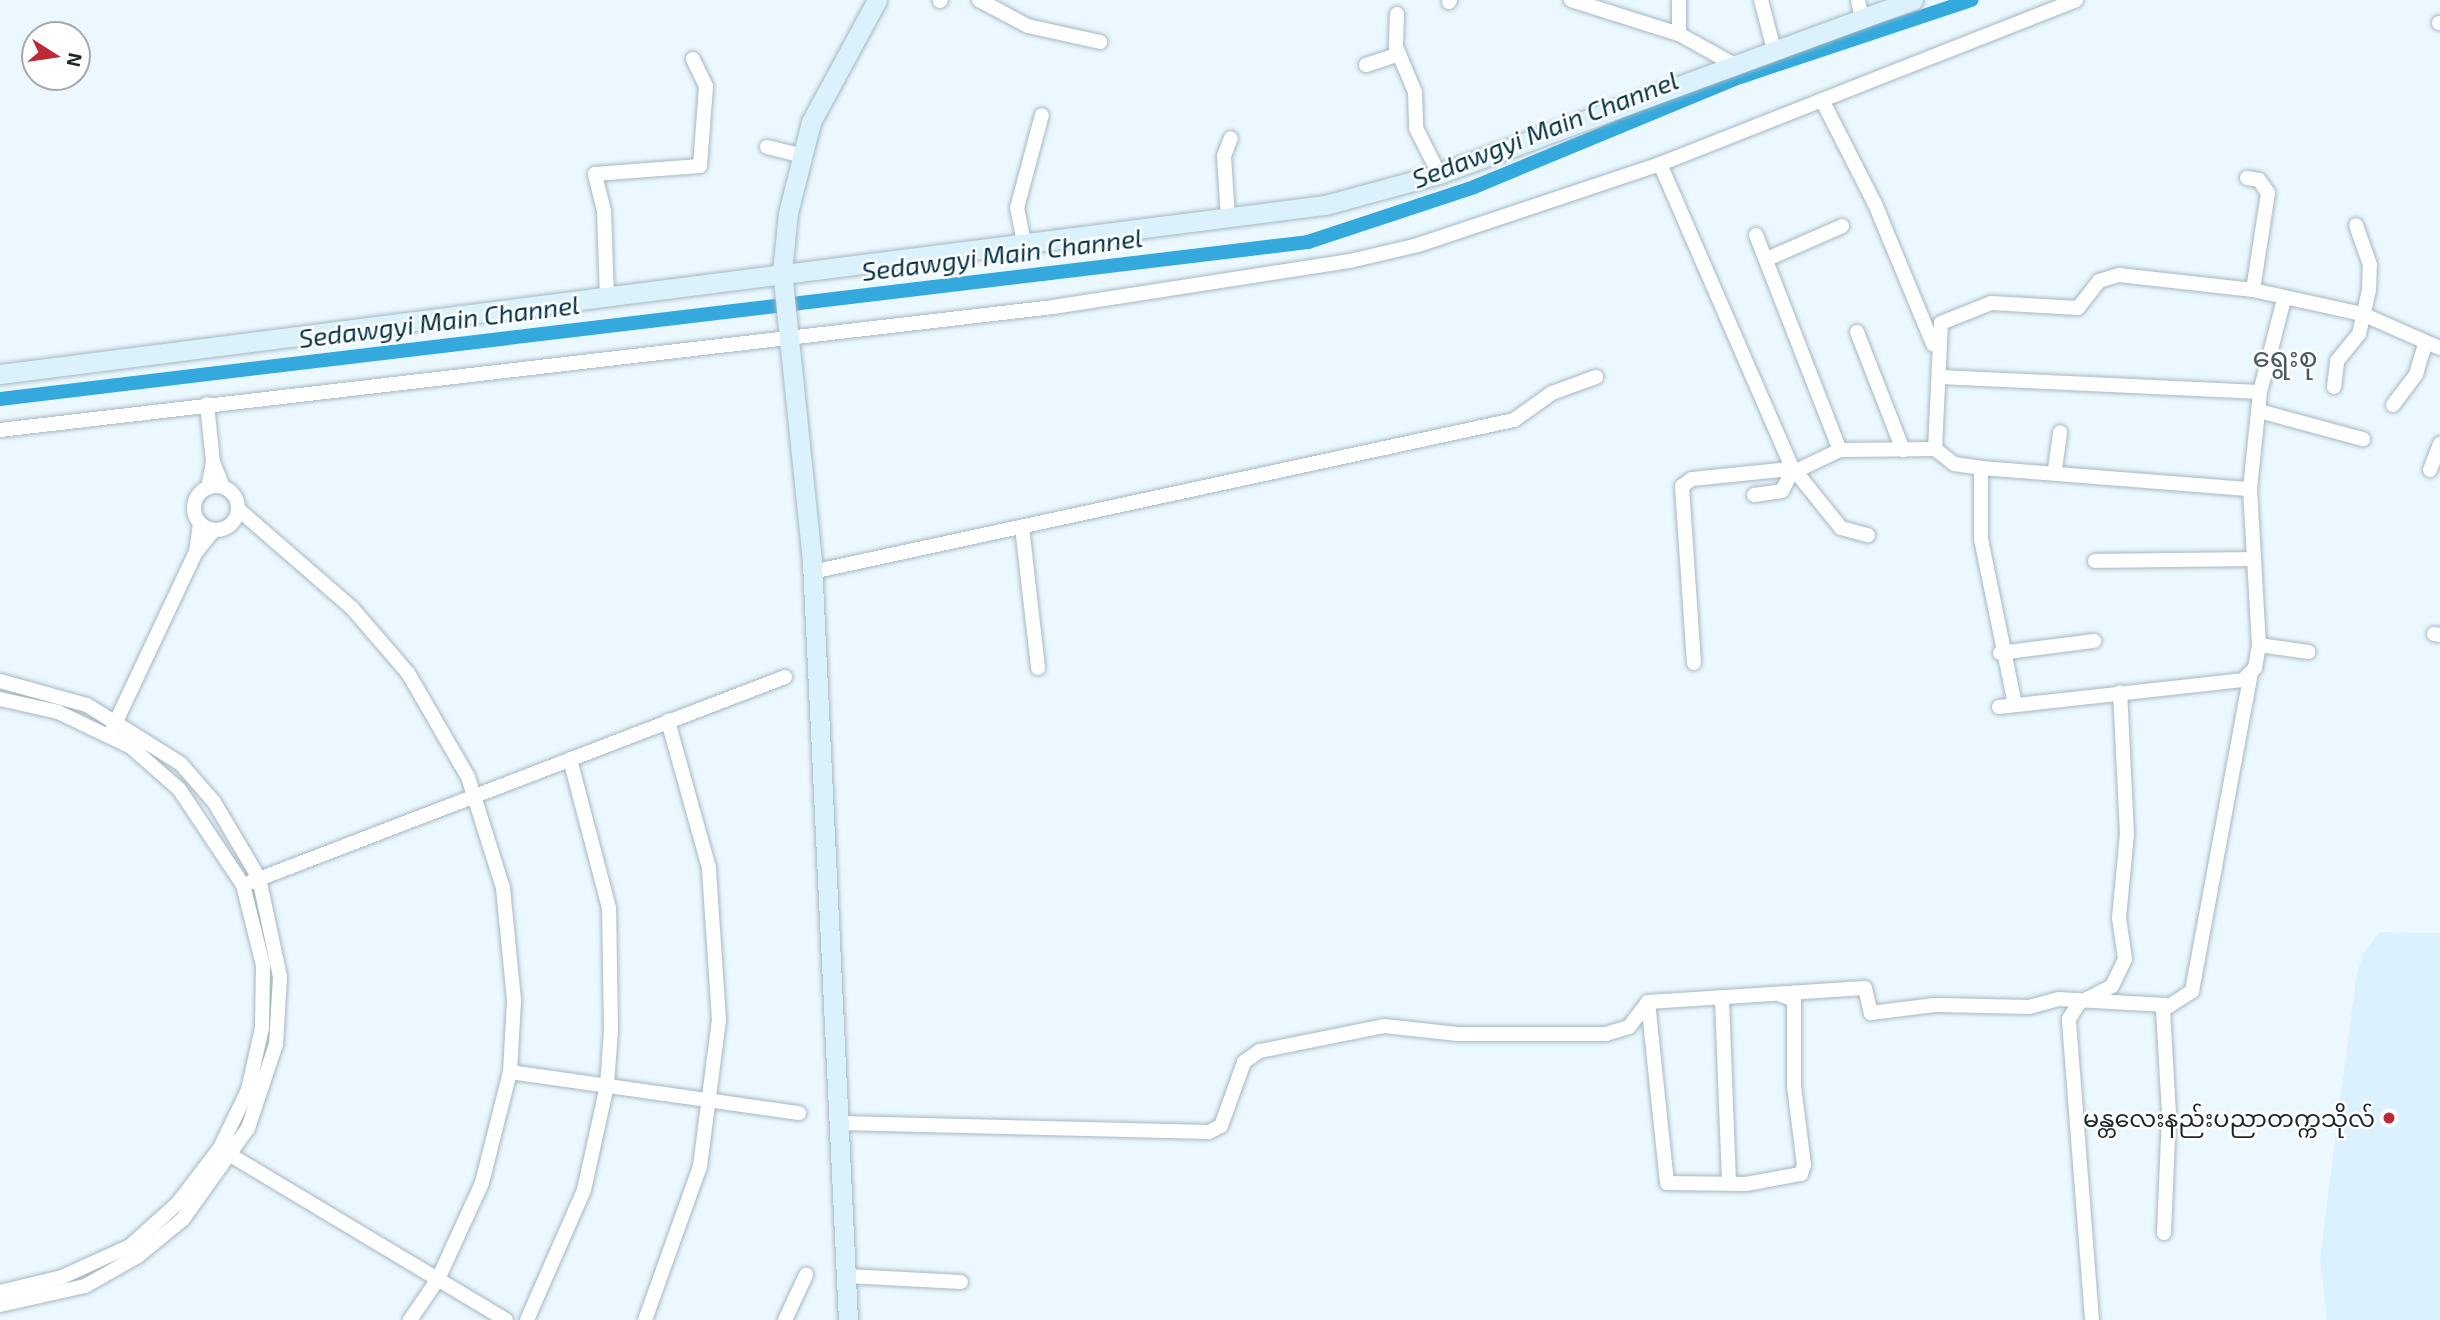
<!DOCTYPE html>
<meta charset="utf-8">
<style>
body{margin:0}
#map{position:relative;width:2440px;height:1320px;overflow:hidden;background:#ecf8ff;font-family:"Exo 2","Noto Sans Myanmar",sans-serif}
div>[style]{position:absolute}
.built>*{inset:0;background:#dcf1fe}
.canal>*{height:14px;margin:-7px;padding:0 7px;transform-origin:7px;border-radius:7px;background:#34a9de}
.roads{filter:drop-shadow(0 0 2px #a5b8c2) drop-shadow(0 0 2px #a5b8c2)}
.street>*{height:14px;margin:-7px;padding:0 7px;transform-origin:7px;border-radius:7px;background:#fff}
.street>.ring{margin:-7px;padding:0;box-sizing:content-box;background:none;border:14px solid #fff;border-radius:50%}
.secondary>*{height:19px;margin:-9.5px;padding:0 9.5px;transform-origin:9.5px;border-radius:9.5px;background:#dbf1fc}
.dots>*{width:19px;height:19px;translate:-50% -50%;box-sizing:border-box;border:4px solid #fff;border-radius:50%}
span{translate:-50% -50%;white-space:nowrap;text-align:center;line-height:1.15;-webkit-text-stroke:5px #fff;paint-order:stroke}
.poi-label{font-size:24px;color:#1e2529}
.right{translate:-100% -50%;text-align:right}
.water-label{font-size:26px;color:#003146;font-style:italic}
.quarter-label{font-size:28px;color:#4a5a63}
.north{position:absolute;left:21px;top:21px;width:70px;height:70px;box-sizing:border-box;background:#fff;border:2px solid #a5a8a9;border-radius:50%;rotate:102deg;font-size:19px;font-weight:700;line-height:28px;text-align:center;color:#1e2529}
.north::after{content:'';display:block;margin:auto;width:24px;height:32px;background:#bb2a35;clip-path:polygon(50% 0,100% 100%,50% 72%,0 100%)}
</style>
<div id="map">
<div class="built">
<i style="clip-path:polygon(2380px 932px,2440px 933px,2440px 1320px,2327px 1320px,2320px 1258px,2356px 978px,2363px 953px)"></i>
</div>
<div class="canal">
<i style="left:0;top:399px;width:1317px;rotate:-6.84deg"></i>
<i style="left:1308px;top:242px;width:175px;rotate:-18.3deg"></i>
<i style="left:1474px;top:187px;width:288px;rotate:-22.5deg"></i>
<i style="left:1740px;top:77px;width:244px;rotate:-18.4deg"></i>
</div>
<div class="roads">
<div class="street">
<i style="left:979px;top:0;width:55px;rotate:28deg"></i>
<i style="left:1028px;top:26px;width:74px;rotate:12.5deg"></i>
<i style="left:1571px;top:0;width:113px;rotate:17.5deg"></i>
<i style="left:1679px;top:34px;width:64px;rotate:29deg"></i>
<i style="left:1679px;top:0;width:34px;rotate:90deg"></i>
<i style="left:1761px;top:0;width:52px;rotate:75.4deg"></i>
<i style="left:1858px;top:0;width:19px;rotate:78deg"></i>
<i style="left:940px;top:1px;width:1px;rotate:-45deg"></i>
<i style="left:1449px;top:2px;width:2px;rotate:-63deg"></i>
<i style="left:1397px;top:14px;width:33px;rotate:92deg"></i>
<i style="left:1396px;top:47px;width:49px;rotate:67.1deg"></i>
<i style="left:1415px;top:92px;width:36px;rotate:88deg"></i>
<i style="left:1416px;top:128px;width:51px;rotate:63.4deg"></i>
<i style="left:2439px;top:23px;width:1px"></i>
<i style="left:1366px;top:65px;width:35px;rotate:-18deg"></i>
<i style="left:1822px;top:100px;width:117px;rotate:63deg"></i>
<i style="left:1875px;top:204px;width:152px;rotate:67.5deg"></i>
<i style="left:767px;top:147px;width:36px;rotate:14deg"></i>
<i style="left:1660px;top:164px;width:336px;rotate:66.5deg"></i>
<i style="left:1794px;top:472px;width:51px;rotate:-25.6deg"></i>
<i style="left:1840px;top:450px;width:95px;rotate:-0.6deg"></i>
<i style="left:1935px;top:449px;width:126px;rotate:-87.3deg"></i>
<i style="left:1941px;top:323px;width:54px;rotate:-21.8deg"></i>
<i style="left:1991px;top:303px;width:87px;rotate:3.3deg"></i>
<i style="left:2078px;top:308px;width:34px;rotate:-52deg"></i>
<i style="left:2099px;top:281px;width:21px;rotate:-17deg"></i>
<i style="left:2119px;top:275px;width:135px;rotate:6.4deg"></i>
<i style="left:2253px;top:290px;width:112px;rotate:12.4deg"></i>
<i style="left:2362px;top:314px;width:85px;rotate:23.6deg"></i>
<i style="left:2247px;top:178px;width:12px;rotate:9deg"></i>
<i style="left:2259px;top:180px;width:16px;rotate:55deg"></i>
<i style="left:2268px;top:193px;width:98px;rotate:98.8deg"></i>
<i style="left:1228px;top:218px;width:62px;rotate:-93.7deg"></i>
<i style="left:1224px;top:156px;width:19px;rotate:-69deg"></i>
<i style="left:1756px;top:235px;width:231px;rotate:68.7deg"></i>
<i style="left:1024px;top:243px;width:36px;rotate:-101deg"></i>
<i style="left:1017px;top:208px;width:96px;rotate:-75deg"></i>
<i style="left:1767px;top:259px;width:82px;rotate:-23.7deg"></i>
<i style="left:607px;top:297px;width:86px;rotate:-92deg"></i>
<i style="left:604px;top:211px;width:38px;rotate:-104deg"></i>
<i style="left:595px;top:174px;width:105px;rotate:-4.4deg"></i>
<i style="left:700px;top:166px;width:80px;rotate:-85.7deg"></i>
<i style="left:706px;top:86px;width:30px;rotate:-116deg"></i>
<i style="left:1857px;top:332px;width:127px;rotate:68.7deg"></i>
<i style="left:1940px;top:377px;width:320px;rotate:2.7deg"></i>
<i style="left:2334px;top:387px;width:26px;rotate:-83deg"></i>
<i style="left:2337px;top:361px;width:35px;rotate:-51deg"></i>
<i style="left:2359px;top:334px;width:45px;rotate:-77.2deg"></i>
<i style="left:2369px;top:290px;width:25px;rotate:-88deg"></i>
<i style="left:2370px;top:265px;width:42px;rotate:-109.3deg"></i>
<i style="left:207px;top:404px;width:58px;rotate:84.1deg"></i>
<i style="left:2393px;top:405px;width:39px;rotate:-53deg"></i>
<i style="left:2416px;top:374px;width:30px;rotate:-73deg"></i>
<i style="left:2259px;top:411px;width:108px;rotate:15.1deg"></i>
<i style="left:0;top:430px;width:1060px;rotate:-6.66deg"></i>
<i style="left:1053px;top:307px;width:301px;rotate:-8.8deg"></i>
<i style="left:1350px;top:261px;width:70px;rotate:-13.2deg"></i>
<i style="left:1418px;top:245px;width:255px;rotate:-18.5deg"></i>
<i style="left:1660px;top:164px;width:447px;rotate:-21.5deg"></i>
<i style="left:1935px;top:449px;width:24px;rotate:38deg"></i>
<i style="left:1954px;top:464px;width:27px;rotate:8deg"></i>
<i style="left:1981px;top:468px;width:270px;rotate:4.5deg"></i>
<i style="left:1981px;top:468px;width:71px;rotate:90deg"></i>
<i style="left:1981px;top:539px;width:169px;rotate:78.4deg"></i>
<i style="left:2055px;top:469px;width:37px;rotate:-82deg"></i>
<i style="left:2430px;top:470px;width:28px;rotate:-69deg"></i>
<i style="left:1796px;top:472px;width:72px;rotate:51.2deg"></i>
<i style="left:1841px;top:528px;width:28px;rotate:15deg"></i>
<i class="ring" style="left:194px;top:486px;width:30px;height:30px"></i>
<i style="left:208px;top:488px;width:26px;rotate:-79deg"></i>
<i style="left:213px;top:462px;width:27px;rotate:68deg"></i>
<i style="left:1754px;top:495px;width:28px;rotate:-8deg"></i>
<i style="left:1782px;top:491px;width:22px;rotate:-63deg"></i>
<i style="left:238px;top:509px;width:151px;rotate:41deg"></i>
<i style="left:352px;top:608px;width:86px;rotate:49.3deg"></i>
<i style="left:408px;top:673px;width:120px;rotate:60deg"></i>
<i style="left:468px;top:777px;width:116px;rotate:72.5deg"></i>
<i style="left:503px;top:888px;width:114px;rotate:84.4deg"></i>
<i style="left:514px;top:1001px;width:71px;rotate:93.2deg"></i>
<i style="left:510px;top:1072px;width:114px;rotate:104.2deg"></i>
<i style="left:482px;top:1183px;width:106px;rotate:114.6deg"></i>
<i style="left:438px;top:1279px;width:50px;rotate:124.3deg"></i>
<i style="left:200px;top:524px;width:28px;rotate:98deg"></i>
<i style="left:196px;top:552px;width:28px;rotate:-51deg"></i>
<i style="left:1022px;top:527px;width:142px;rotate:83.5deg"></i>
<i style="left:2095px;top:561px;width:155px;rotate:-0.7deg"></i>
<i style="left:812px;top:572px;width:718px;rotate:-12.22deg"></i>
<i style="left:1514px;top:420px;width:47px;rotate:-35.4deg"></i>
<i style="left:1552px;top:393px;width:47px;rotate:-20deg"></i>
<i style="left:2434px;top:634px;width:6px;rotate:9deg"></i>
<i style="left:2259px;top:645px;width:50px;rotate:8deg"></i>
<i style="left:2000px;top:653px;width:95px;rotate:-7.3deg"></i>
<i style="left:1694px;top:663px;width:177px;rotate:-93.9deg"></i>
<i style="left:1682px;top:486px;width:12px;rotate:-35deg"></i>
<i style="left:1692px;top:479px;width:99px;rotate:-5.8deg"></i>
<i style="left:0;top:681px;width:90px;rotate:15.4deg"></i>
<i style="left:87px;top:705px;width:111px;rotate:32.1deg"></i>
<i style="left:181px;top:764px;width:50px;rotate:49deg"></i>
<i style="left:214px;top:802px;width:88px;rotate:59.4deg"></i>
<i style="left:259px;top:878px;width:101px;rotate:78deg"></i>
<i style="left:280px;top:977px;width:67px;rotate:93.4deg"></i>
<i style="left:276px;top:1044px;width:89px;rotate:108.4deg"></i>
<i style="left:248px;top:1128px;width:112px;rotate:125.5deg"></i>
<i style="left:183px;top:1219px;width:58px;rotate:140.6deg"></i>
<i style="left:138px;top:1256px;width:61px;rotate:150.5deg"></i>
<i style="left:85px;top:1286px;width:87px;rotate:167.4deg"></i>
<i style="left:0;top:699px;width:59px;rotate:12.6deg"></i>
<i style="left:58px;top:712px;width:81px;rotate:25.6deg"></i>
<i style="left:131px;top:747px;width:64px;rotate:41.2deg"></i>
<i style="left:179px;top:789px;width:115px;rotate:56.3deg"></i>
<i style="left:243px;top:885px;width:82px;rotate:76deg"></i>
<i style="left:263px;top:965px;width:63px;rotate:90.9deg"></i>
<i style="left:262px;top:1028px;width:64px;rotate:102.7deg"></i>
<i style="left:248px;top:1090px;width:64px;rotate:115.8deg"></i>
<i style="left:220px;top:1148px;width:69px;rotate:127.4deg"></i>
<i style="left:178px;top:1203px;width:64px;rotate:138.1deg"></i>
<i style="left:130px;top:1246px;width:75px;rotate:155.5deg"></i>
<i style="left:62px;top:1277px;width:64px;rotate:166.4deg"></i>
<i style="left:1999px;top:707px;width:245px;rotate:-6.3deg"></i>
<i style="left:2243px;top:680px;width:17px;rotate:-45deg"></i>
<i style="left:2255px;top:668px;width:23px;rotate:-80deg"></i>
<i style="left:2259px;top:645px;width:156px;rotate:-93.3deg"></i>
<i style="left:2250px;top:489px;width:98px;rotate:-84.1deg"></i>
<i style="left:2260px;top:392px;width:96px;rotate:-75.5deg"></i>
<i style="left:113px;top:728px;width:195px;rotate:-64.8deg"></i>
<i style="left:251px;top:882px;width:572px;rotate:-21deg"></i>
<i style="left:1722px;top:1000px;width:184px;rotate:87.8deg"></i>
<i style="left:1648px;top:1002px;width:182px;rotate:84deg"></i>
<i style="left:1667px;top:1183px;width:79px;rotate:0.7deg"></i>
<i style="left:1746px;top:1184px;width:56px;rotate:-10.3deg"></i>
<i style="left:1801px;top:1174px;width:9px;rotate:-72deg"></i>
<i style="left:1804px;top:1165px;width:80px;rotate:-97.2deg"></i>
<i style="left:1794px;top:1086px;width:86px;rotate:-90deg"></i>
<i style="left:1794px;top:1000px;width:14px;rotate:-159deg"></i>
<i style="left:510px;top:1072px;width:292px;rotate:8.1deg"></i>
<i style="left:841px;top:1123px;width:368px;rotate:1.4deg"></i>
<i style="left:1209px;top:1132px;width:13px;rotate:-27deg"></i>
<i style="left:1221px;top:1126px;width:68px;rotate:-70.2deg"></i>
<i style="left:1244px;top:1062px;width:19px;rotate:-35deg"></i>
<i style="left:1260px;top:1051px;width:126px;rotate:-11.4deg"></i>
<i style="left:1384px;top:1026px;width:74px;rotate:6.2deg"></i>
<i style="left:1458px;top:1034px;width:148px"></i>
<i style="left:1606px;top:1034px;width:24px;rotate:-17deg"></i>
<i style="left:1629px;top:1027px;width:31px;rotate:-53deg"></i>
<i style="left:1648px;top:1002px;width:217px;rotate:-3.7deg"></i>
<i style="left:1865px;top:988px;width:26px;rotate:77deg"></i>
<i style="left:1871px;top:1013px;width:64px;rotate:-7.2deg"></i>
<i style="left:1934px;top:1005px;width:95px;rotate:1.2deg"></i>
<i style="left:2029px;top:1007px;width:30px;rotate:-15deg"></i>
<i style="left:2058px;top:999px;width:108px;rotate:3.2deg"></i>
<i style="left:227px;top:1153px;width:325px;rotate:30.9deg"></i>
<i style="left:2164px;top:1233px;width:119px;rotate:-87.6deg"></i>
<i style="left:2169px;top:1114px;width:104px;rotate:-93.3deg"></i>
<i style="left:2163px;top:1010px;width:35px;rotate:-33deg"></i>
<i style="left:2192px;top:991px;width:323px;rotate:-79.5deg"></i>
<i style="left:847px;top:1276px;width:114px;rotate:3deg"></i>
<i style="left:527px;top:1320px;width:142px;rotate:-66.3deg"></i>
<i style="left:584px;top:1190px;width:107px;rotate:-77.6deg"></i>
<i style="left:607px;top:1085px;width:54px;rotate:-85.8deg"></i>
<i style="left:611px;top:1031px;width:123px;rotate:-90.9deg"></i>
<i style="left:609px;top:908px;width:154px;rotate:-104.7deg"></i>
<i style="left:645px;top:1320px;width:164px;rotate:-70.3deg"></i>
<i style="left:700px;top:1166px;width:147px;rotate:-82.6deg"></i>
<i style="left:719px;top:1020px;width:152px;rotate:-93.8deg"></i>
<i style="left:709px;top:868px;width:153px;rotate:-105.6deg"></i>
<i style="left:785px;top:1320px;width:50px;rotate:-65deg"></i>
<i style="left:2092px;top:1320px;width:302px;rotate:-94.4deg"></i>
<i style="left:2069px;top:1019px;width:19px;rotate:-58deg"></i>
<i style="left:2079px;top:1003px;width:37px;rotate:-27deg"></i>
<i style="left:2112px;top:986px;width:30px;rotate:-64deg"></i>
<i style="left:2125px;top:959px;width:41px;rotate:-98.3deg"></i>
<i style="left:2119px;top:918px;width:84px;rotate:-84.6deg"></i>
<i style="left:2127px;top:834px;width:142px;rotate:-92.8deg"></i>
</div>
<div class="secondary">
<i style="left:0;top:374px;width:1336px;rotate:-7.27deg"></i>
<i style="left:1325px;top:205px;width:118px;rotate:-15.2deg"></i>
<i style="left:1439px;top:174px;width:505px;rotate:-20.16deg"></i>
<i style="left:848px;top:1320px;width:760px;rotate:-92.72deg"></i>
<i style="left:812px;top:561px;width:291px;rotate:-95.9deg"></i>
<i style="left:782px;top:272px;width:59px;rotate:-84.2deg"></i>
<i style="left:788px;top:213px;width:94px;rotate:-75.8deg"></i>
<i style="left:811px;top:122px;width:139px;rotate:-61.6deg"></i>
</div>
</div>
<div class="dots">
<i style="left:2389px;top:1118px;background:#bb2a35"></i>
</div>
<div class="poi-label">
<span class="right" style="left:2375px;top:1118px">မန္တလေးနည်းပညာတက္ကသိုလ်</span>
</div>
<div class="water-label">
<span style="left:1545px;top:129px;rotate:-21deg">Sedawgyi Main Channel</span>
<span style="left:1002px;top:254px;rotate:-7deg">Sedawgyi Main Channel</span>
<span style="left:439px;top:321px;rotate:-7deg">Sedawgyi Main Channel</span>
</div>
<div class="quarter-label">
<span style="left:2285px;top:356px">ရွေးစု</span>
</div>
<div class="north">N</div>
</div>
